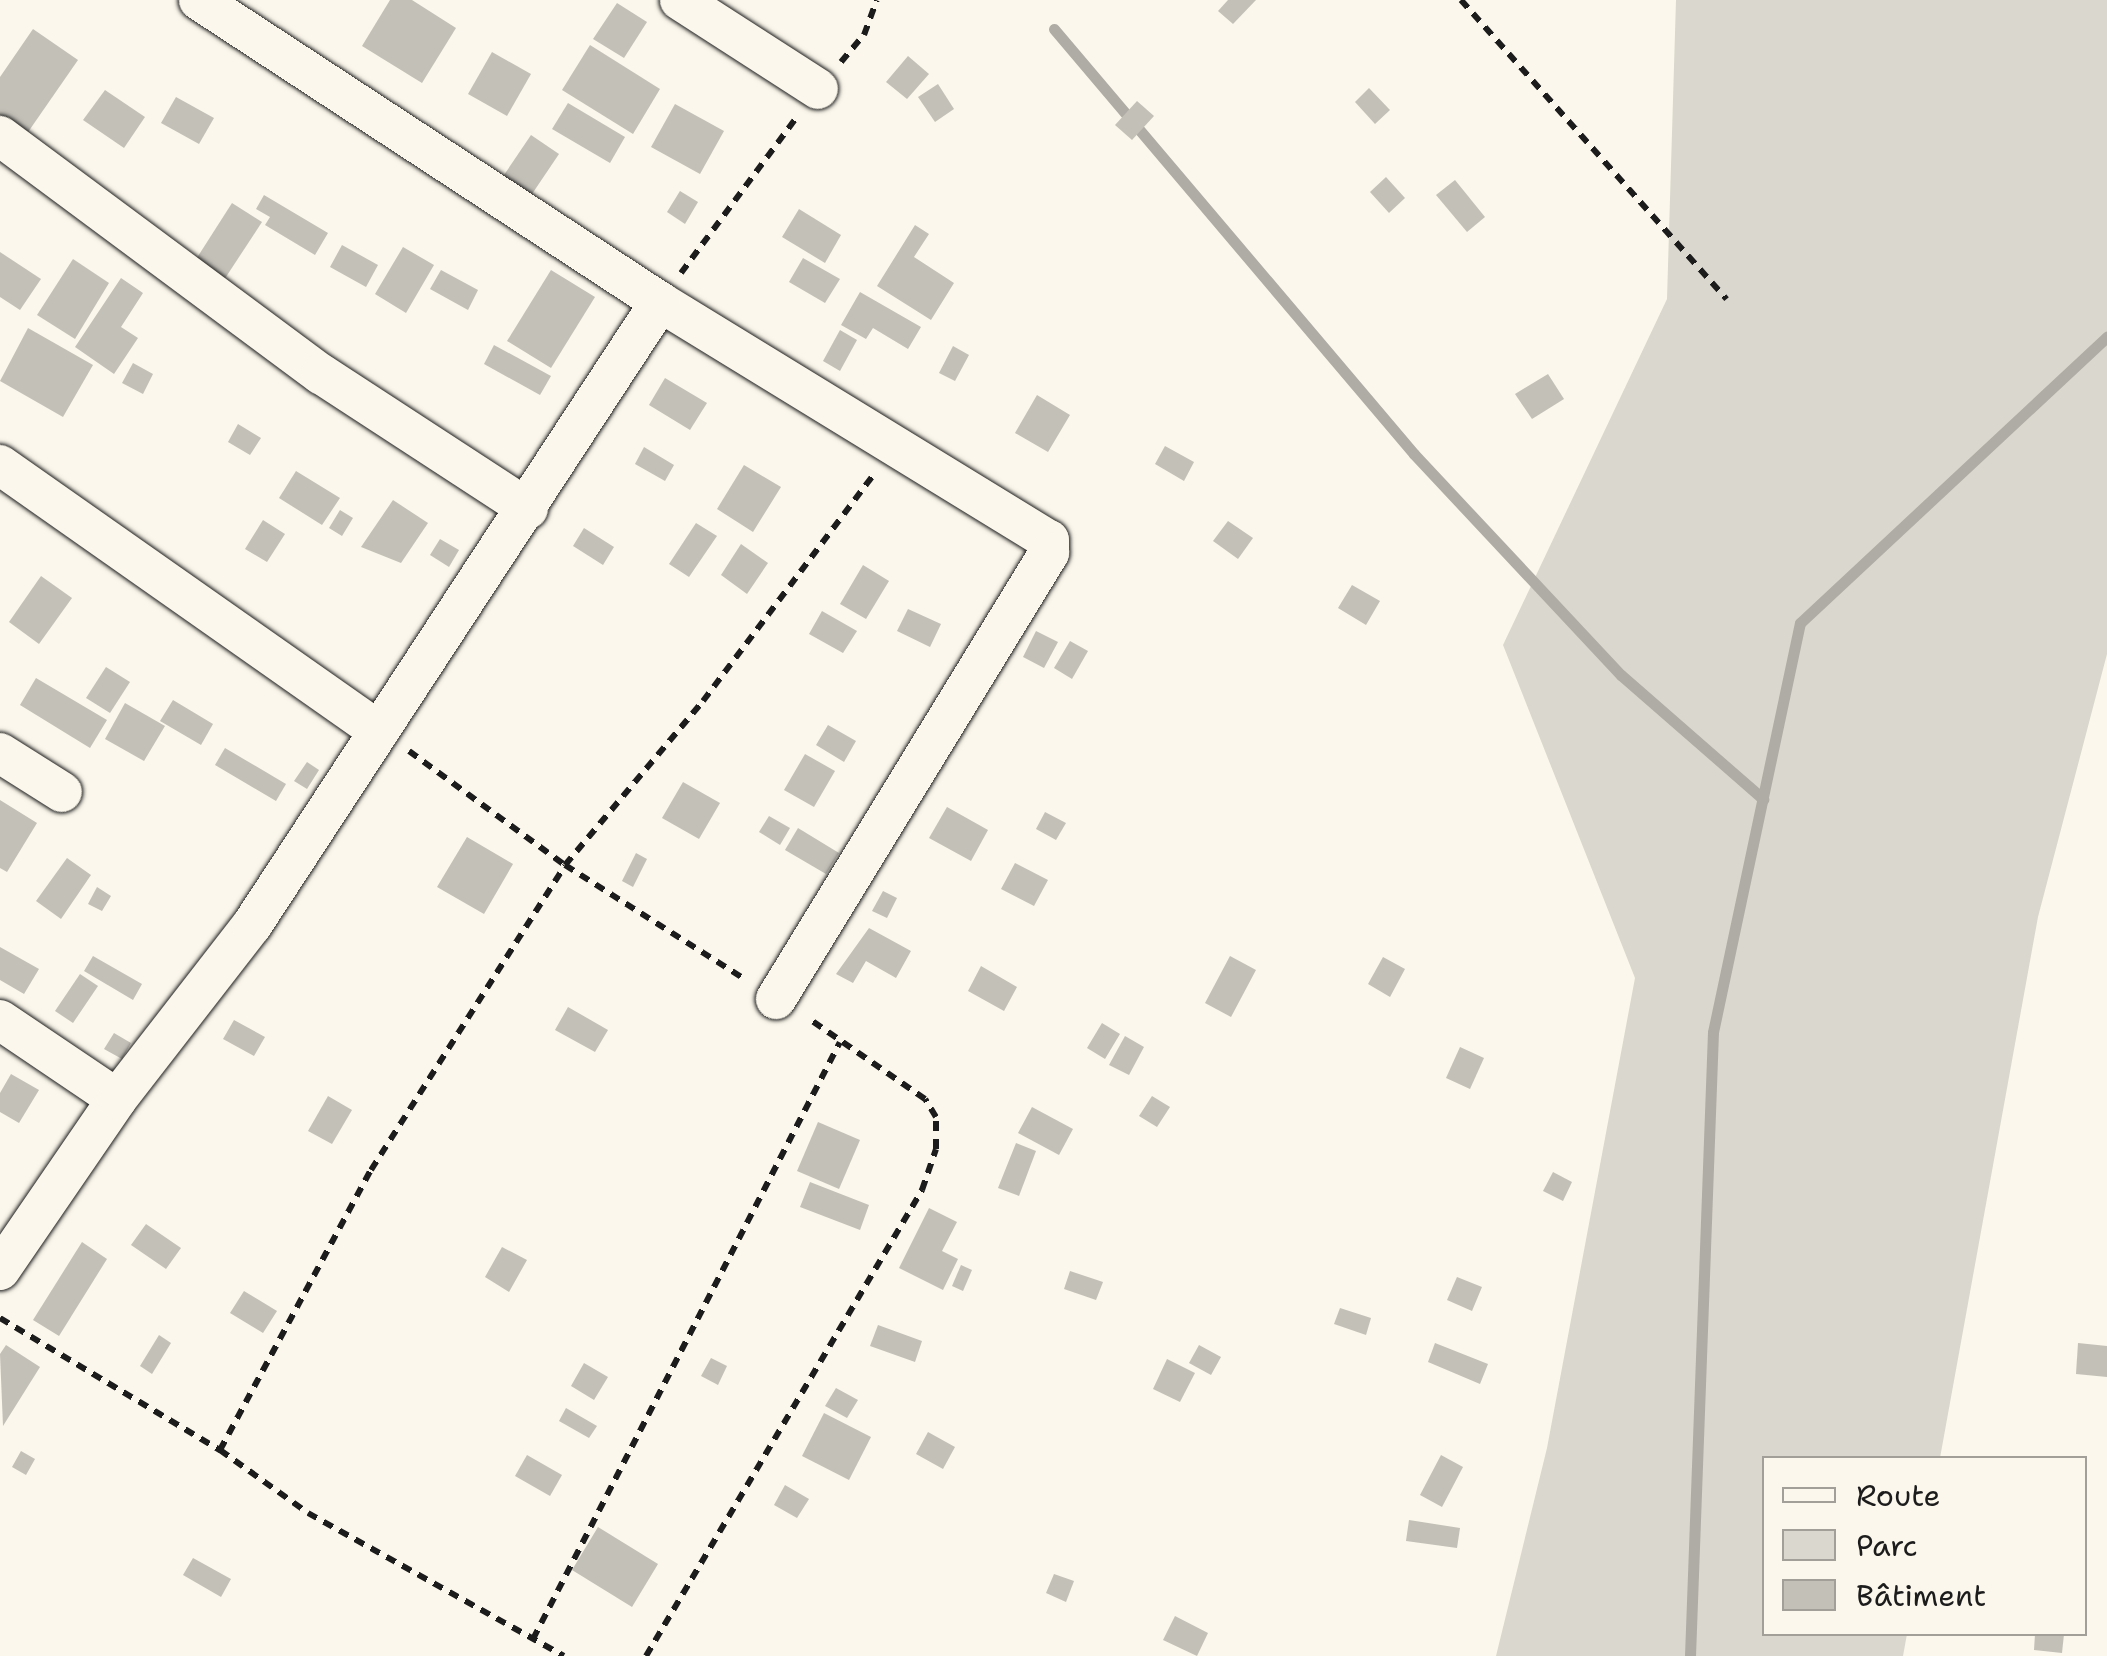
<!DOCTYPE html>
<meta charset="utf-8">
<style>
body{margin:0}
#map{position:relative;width:2107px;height:1656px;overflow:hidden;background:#fbf7ec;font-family:"Shantell Sans",sans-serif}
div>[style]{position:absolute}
.green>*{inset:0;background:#dad7ce}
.stream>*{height:11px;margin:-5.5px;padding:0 5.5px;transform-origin:5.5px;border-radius:5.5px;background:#afaca5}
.building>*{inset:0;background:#c3c0b8}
.path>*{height:6px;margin-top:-3px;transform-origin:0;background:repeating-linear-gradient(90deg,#1c1c1c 0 10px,transparent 0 18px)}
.roads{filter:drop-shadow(0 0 2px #1c1c1c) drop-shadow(0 0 2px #1c1c1c)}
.minor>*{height:40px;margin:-20px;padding:0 20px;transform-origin:20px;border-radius:20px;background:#fbf7ec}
span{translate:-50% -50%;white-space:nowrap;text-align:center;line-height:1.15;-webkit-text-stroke:9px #fbf7ec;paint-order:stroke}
.legend{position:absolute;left:1762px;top:1456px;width:325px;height:180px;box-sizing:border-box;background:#fbf7ec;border:2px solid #a29f99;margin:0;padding:12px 18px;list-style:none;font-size:30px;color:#1c1c1c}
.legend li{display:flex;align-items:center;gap:20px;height:50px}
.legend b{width:50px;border:2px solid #a29f99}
</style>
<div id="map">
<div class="green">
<i style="clip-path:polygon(1676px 0,2107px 0,2107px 654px,2038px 917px,1940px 1458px,1764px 1458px,1764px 1634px,1907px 1634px,1903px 1656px,1496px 1656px,1547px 1448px,1635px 978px,1503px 645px,1667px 299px)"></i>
</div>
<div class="stream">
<i style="left:1054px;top:29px;width:557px;rotate:49.73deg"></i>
<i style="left:1414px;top:454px;width:303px;rotate:46.9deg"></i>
<i style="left:1621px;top:675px;width:189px;rotate:41.1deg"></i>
<i style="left:1690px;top:1656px;width:624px;rotate:-87.89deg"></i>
<i style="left:1713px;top:1032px;width:418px;rotate:-78deg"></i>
<i style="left:1800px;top:623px;width:420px;rotate:-43deg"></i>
</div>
<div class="building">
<i style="clip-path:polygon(390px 0,412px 0,456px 28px,422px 83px,362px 46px)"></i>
<i style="clip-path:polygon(1228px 0,1256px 0,1233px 24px,1218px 11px)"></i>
<i style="clip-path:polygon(617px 3px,647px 22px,624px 58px,593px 39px)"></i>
<i style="clip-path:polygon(33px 29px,78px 60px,26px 135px,0 117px,0 77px)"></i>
<i style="clip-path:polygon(590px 45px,660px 89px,633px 134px,562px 90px)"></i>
<i style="clip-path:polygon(492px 52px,531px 74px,507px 116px,468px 94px)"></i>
<i style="clip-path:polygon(908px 56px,929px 74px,907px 99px,886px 82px)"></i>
<i style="clip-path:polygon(938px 84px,954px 109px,935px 122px,918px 97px)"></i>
<i style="clip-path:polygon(1369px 88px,1390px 110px,1375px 124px,1355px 102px)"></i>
<i style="clip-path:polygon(105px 90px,145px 117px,124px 148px,83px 120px)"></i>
<i style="clip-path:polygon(176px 97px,214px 118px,199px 144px,161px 123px)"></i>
<i style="clip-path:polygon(1137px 101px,1154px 116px,1132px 140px,1115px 125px)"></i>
<i style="clip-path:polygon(568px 103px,625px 137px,610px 163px,552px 129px)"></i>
<i style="clip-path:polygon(675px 104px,724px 131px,700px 174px,651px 147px)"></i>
<i style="clip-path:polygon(531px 135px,559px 154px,530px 197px,502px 178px)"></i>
<i style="clip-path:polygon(1386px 177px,1405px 198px,1389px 213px,1370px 192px)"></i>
<i style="clip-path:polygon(1455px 180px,1485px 217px,1467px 232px,1436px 195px)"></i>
<i style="clip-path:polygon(680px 191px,698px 202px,685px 224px,667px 212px)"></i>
<i style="clip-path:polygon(264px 195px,328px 233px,315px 255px,265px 225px,270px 217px,256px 209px)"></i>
<i style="clip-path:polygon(232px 203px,262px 222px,222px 283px,193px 264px)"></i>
<i style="clip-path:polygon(799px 209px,841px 235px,825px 263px,782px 237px)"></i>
<i style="clip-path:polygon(915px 225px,929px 234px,914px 257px,954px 283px,931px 320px,877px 286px)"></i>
<i style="clip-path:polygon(342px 245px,378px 265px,366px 287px,330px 267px)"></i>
<i style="clip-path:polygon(403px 247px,434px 265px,406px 313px,375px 294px)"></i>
<i style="clip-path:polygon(0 252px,41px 279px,20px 310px,0 297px)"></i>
<i style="clip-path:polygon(803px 258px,840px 279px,825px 303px,789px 282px)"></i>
<i style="clip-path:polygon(73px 259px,109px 283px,75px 339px,37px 315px)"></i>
<i style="clip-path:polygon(441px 270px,478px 290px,468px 310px,430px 289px)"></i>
<i style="clip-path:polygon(551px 270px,595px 297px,551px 368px,507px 341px)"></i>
<i style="clip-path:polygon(121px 278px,143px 293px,121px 327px,138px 338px,114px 374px,75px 347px)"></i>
<i style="clip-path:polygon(860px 292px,921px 327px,908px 349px,873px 328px,866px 339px,841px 325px)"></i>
<i style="clip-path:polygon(28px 328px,93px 365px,63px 417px,0 381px)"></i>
<i style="clip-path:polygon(840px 330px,857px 340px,840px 371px,823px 361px)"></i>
<i style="clip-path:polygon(494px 345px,551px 376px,540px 395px,484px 364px)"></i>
<i style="clip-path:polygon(953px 346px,969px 355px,955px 381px,939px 373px)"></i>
<i style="clip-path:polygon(133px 363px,153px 374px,143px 394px,122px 383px)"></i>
<i style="clip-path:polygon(1548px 374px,1564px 399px,1532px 419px,1515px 394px)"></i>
<i style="clip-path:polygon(665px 378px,707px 403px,690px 430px,649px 405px)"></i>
<i style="clip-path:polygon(1037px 395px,1070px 415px,1048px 452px,1015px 433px)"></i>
<i style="clip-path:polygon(238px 424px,261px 438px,250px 455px,228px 442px)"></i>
<i style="clip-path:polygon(1165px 446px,1194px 462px,1184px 481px,1155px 464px)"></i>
<i style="clip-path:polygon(644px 447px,674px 465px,665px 481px,635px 464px)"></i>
<i style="clip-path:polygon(744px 465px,781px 487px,753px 532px,717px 509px)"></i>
<i style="clip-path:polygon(296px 471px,340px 498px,322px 525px,279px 498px)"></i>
<i style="clip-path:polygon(393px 500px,428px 523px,401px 563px,361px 547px)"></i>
<i style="clip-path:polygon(340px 510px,353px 518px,342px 536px,329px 528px)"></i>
<i style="clip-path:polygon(263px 520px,285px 534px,267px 562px,245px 549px)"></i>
<i style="clip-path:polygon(1228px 521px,1253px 538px,1238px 559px,1213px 541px)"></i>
<i style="clip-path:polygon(696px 523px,717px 536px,689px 577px,669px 564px)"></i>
<i style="clip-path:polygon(584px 528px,614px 547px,603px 565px,573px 546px)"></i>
<i style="clip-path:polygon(440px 539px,459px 550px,449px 567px,430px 555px)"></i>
<i style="clip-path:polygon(741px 544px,768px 563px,747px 594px,721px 575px)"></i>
<i style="clip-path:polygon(863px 565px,889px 581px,866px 619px,840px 604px)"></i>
<i style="clip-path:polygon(41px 576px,72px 598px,39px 644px,9px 622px)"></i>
<i style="clip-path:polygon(1352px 585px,1380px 601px,1366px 625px,1338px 608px)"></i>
<i style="clip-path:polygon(908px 609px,941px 624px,930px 647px,897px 631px)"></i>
<i style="clip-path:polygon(822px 611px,857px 631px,843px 653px,809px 634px)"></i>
<i style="clip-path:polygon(1036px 631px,1058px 642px,1044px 668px,1023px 657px)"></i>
<i style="clip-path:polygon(1070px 641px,1088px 651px,1072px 679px,1054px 668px)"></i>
<i style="clip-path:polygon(106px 667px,130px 682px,110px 713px,86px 698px)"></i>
<i style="clip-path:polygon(36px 678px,107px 720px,90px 748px,20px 705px)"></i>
<i style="clip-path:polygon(173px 700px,213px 724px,201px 745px,160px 721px)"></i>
<i style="clip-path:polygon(125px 703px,165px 726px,144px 761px,105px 739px)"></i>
<i style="clip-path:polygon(828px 725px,856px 741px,844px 762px,816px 745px)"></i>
<i style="clip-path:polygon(225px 748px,286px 784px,276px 801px,215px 765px)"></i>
<i style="clip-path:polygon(805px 754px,835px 771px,814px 807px,784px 790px)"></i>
<i style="clip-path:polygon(307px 762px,319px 770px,307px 789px,294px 781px)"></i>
<i style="clip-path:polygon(683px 782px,720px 803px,699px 839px,662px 818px)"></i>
<i style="clip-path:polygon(0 800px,37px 823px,7px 872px,0 868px)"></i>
<i style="clip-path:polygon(947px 807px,988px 830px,971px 861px,929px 838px)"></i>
<i style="clip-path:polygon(1045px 812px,1066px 823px,1056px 840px,1036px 829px)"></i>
<i style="clip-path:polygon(769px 816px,790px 828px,780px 845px,759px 832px)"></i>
<i style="clip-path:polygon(798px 828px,839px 853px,826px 874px,785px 850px)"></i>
<i style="clip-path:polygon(467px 837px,513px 864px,484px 914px,437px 887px)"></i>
<i style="clip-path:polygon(636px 853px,647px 859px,633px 887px,622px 881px)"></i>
<i style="clip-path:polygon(67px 858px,91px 875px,61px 919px,36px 901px)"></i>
<i style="clip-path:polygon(1015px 863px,1048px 880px,1034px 906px,1001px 889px)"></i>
<i style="clip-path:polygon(97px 887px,111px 896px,102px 911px,88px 904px)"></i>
<i style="clip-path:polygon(883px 891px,897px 898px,887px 918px,872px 911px)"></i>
<i style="clip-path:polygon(869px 928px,911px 951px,896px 978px,866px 961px,853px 983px,836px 974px)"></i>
<i style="clip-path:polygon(0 947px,39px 969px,24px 994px,0 980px)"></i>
<i style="clip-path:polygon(93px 956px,142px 984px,133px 1000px,84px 971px)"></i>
<i style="clip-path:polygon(1230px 956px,1256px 970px,1231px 1017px,1205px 1003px)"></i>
<i style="clip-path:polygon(1383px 957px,1405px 969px,1390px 997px,1368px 984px)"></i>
<i style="clip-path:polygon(981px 966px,1017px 987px,1004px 1011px,968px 991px)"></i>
<i style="clip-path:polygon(80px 974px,98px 986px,73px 1023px,55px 1011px)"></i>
<i style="clip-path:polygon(568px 1007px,608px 1030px,595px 1052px,555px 1030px)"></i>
<i style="clip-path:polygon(234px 1020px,265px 1037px,254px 1056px,223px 1039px)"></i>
<i style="clip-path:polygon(1102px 1023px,1120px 1034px,1105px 1059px,1087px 1048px)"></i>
<i style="clip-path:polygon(114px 1033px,131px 1043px,122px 1059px,104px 1049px)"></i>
<i style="clip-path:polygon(1125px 1036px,1144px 1047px,1129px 1075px,1109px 1065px)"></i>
<i style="clip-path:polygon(1460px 1047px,1484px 1058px,1470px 1089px,1446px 1078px)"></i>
<i style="clip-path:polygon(11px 1074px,39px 1090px,19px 1123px,0 1112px,0 1093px)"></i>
<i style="clip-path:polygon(328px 1096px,352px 1110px,332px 1144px,308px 1131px)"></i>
<i style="clip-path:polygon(1152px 1096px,1170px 1107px,1157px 1127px,1139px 1116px)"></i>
<i style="clip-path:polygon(1032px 1107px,1073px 1129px,1059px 1155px,1018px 1133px)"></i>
<i style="clip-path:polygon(818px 1122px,860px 1140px,839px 1189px,797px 1171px)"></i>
<i style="clip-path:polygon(1016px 1143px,1036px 1151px,1019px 1196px,998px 1188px)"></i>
<i style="clip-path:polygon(1553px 1172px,1572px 1182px,1563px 1201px,1543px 1191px)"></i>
<i style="clip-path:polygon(810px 1182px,869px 1205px,860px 1230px,800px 1207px)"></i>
<i style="clip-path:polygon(929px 1208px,957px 1222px,942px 1251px,958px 1259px,943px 1290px,899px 1268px)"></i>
<i style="clip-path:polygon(146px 1224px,181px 1248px,166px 1269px,131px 1245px)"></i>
<i style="clip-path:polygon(82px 1242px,107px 1259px,59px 1336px,33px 1320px)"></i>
<i style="clip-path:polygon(502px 1247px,527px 1260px,509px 1292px,485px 1277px)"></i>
<i style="clip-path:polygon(961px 1265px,972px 1270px,963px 1291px,952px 1286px)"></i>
<i style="clip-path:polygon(1070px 1271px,1103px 1282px,1096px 1300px,1064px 1289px)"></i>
<i style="clip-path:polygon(1457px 1277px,1482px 1287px,1472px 1311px,1447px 1300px)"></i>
<i style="clip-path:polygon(244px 1291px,277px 1311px,263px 1333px,230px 1313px)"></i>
<i style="clip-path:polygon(1340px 1308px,1371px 1318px,1366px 1335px,1334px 1324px)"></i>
<i style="clip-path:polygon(878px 1325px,922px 1341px,915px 1362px,870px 1346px)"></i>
<i style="clip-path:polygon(159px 1335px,171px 1343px,152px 1374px,140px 1366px)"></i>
<i style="clip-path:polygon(1435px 1343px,1488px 1364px,1480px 1384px,1428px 1362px)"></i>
<i style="clip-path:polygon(2078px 1343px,2107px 1346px,2107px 1377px,2076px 1374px)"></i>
<i style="clip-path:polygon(6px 1345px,40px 1367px,3px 1426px,0 1354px)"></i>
<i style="clip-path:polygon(1199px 1345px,1221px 1357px,1211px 1375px,1189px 1363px)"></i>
<i style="clip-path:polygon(711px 1358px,727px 1366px,718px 1385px,701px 1376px)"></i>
<i style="clip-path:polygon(1167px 1359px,1195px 1373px,1180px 1402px,1153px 1389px)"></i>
<i style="clip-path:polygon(584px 1363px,608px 1377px,594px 1400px,571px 1386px)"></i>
<i style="clip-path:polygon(836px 1388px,858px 1400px,847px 1418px,825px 1406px)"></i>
<i style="clip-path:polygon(566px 1408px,597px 1426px,589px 1438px,559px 1421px)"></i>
<i style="clip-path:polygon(824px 1413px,871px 1437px,849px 1480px,802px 1456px)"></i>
<i style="clip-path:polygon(928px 1432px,955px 1447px,943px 1469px,916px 1454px)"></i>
<i style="clip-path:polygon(21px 1451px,35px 1459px,26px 1475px,12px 1467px)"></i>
<i style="clip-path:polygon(527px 1455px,562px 1475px,550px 1496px,515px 1476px)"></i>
<i style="clip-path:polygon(1441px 1455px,1463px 1467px,1442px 1507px,1420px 1495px)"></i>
<i style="clip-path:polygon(785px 1485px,809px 1499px,797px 1518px,774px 1505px)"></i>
<i style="clip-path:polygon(1409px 1520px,1460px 1528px,1457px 1548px,1406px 1541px)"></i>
<i style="clip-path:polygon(598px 1527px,658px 1564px,632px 1607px,572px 1570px)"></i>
<i style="clip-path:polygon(193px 1558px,231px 1579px,221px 1597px,183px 1575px)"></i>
<i style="clip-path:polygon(1054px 1574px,1074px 1581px,1066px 1602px,1046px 1593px)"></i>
<i style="clip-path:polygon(1175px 1616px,1208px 1633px,1197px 1656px,1163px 1640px)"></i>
<i style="clip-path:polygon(2035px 1634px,2064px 1634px,2062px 1653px,2034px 1650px)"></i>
</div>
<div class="path">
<i style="left:1461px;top:0;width:400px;rotate:48.4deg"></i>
<i style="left:841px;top:62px;width:35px;rotate:-50deg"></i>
<i style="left:864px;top:35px;width:37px;rotate:-70deg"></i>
<i style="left:681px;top:273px;width:193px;rotate:-53.4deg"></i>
<i style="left:409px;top:751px;width:193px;rotate:36.2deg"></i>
<i style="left:565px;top:865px;width:214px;rotate:32.4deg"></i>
<i style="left:0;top:1318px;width:257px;rotate:31deg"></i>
<i style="left:220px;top:1450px;width:108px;rotate:35.6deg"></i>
<i style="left:308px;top:1513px;width:293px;rotate:29.2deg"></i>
<i style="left:220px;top:1450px;width:318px;rotate:-61.7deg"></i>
<i style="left:371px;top:1170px;width:361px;rotate:-57.5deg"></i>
<i style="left:565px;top:865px;width:214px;rotate:-49.9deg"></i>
<i style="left:703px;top:701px;width:284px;rotate:-53deg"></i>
<i style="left:533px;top:1639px;width:671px;rotate:-62.79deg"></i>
<i style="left:646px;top:1656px;width:542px;rotate:-59.36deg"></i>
<i style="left:922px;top:1190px;width:43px;rotate:-71.1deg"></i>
<i style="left:936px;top:1149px;width:32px;rotate:-90deg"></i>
<i style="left:936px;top:1117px;width:21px;rotate:-121deg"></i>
<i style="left:925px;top:1099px;width:142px;rotate:-145.3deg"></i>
</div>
<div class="roads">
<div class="minor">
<i style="left:199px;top:0;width:551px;rotate:33.23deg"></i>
<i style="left:660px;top:302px;width:456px;rotate:31.5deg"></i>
<i style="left:1049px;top:540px;width:13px;rotate:90deg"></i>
<i style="left:1049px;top:553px;width:523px;rotate:121.47deg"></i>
<i style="left:680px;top:0;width:164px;rotate:32.8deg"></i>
<i style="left:0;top:136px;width:400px;rotate:36.6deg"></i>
<i style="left:321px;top:374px;width:247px;rotate:33.1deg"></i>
<i style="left:0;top:465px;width:463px;rotate:35.1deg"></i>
<i style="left:0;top:753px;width:73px;rotate:32.2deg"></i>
<i style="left:0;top:1020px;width:141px;rotate:34deg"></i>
<i style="left:0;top:1270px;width:207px;rotate:-55.6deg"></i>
<i style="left:117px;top:1099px;width:220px;rotate:-52.2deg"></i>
<i style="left:252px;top:925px;width:745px;rotate:-56.78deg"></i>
</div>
</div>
<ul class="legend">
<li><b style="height:12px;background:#fbf7ec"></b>Route</li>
<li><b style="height:28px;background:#dad7ce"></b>Parc</li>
<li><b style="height:28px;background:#c3c0b8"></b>Bâtiment</li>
</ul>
</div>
